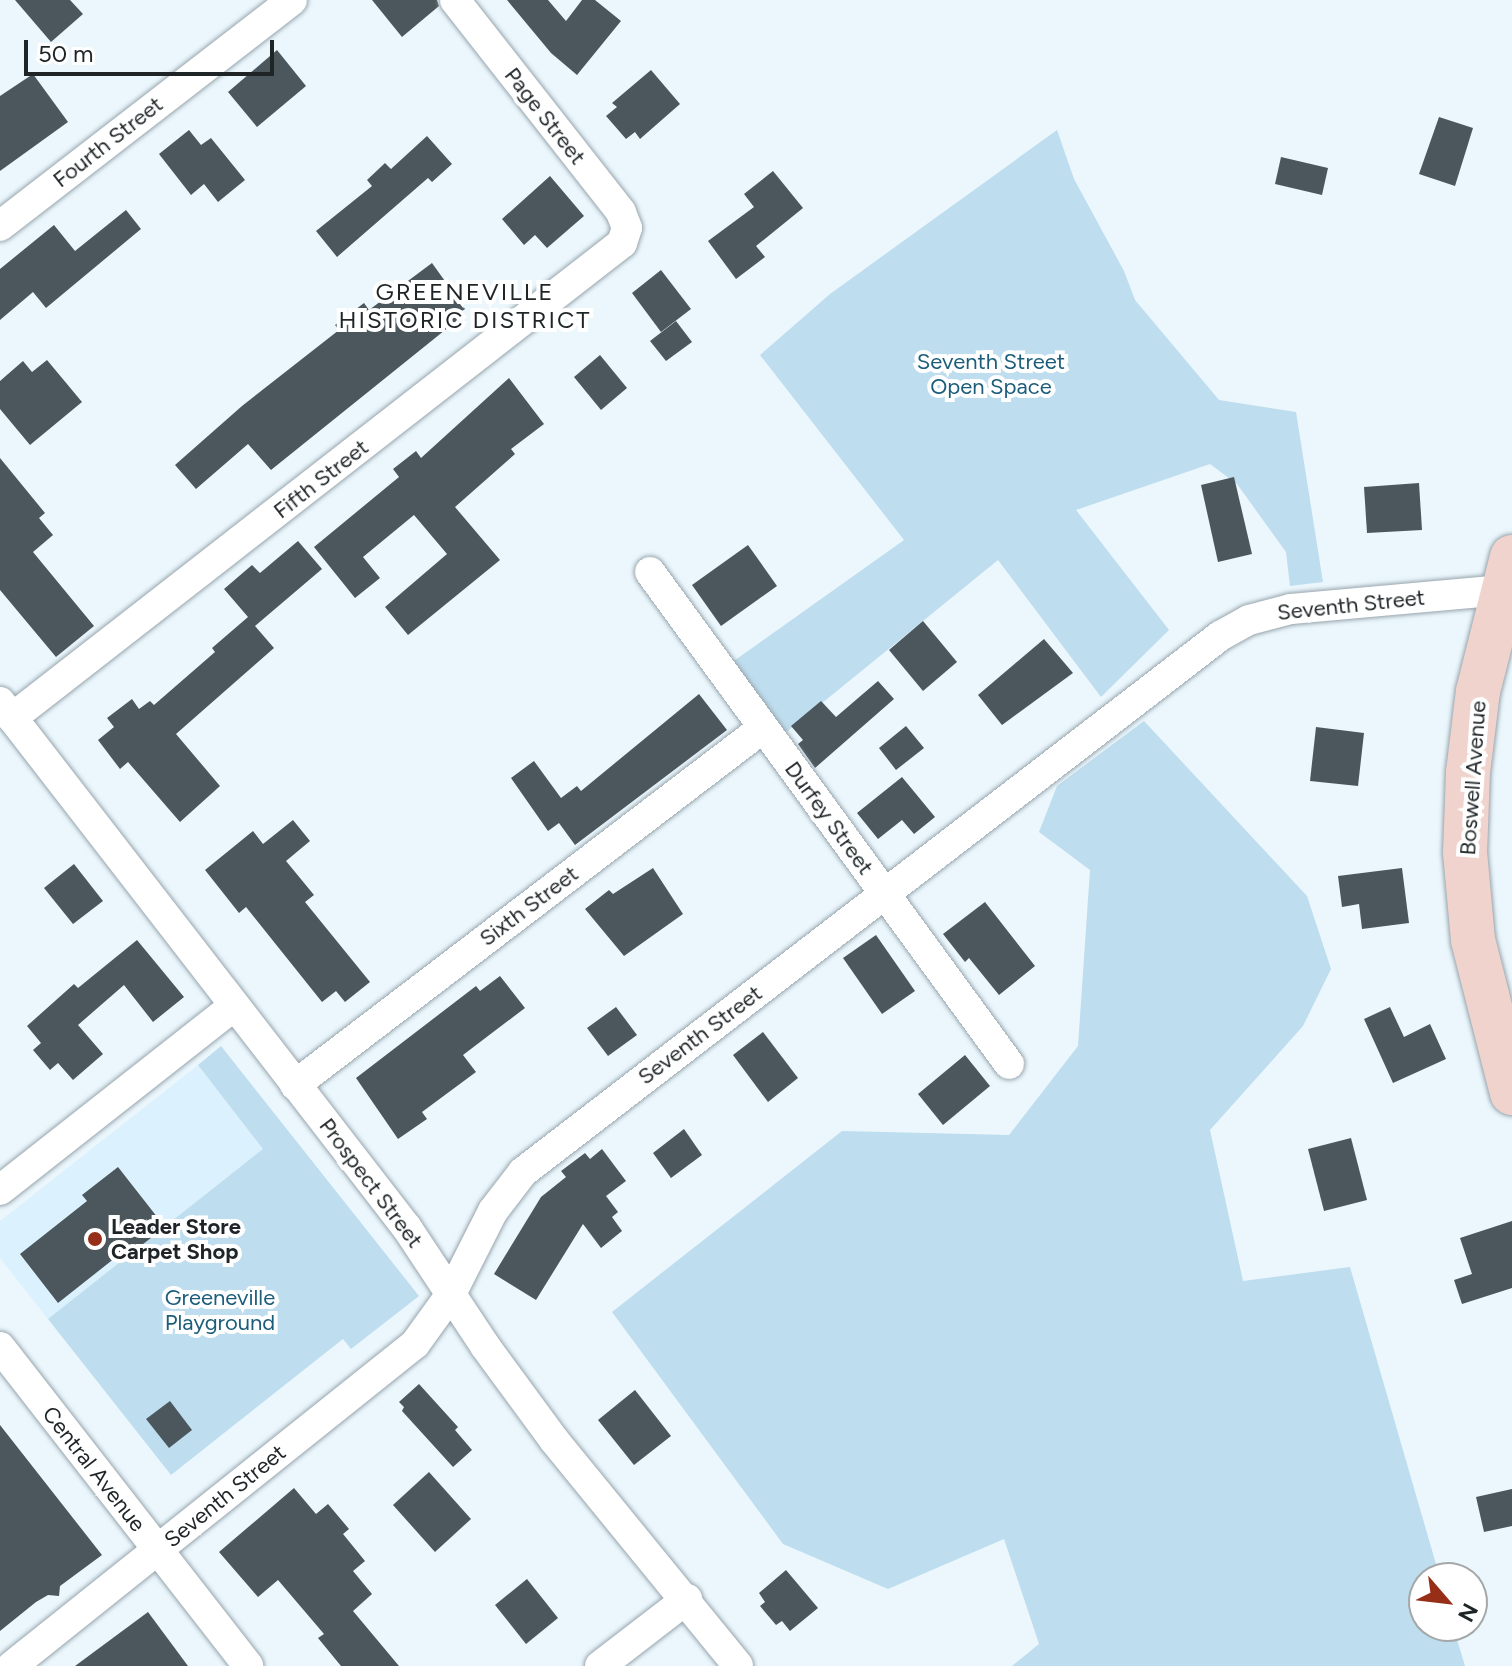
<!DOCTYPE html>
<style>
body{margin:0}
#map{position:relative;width:1512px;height:1666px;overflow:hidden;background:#ebf7fd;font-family:Figtree,sans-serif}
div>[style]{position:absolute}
.built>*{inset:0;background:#dbf1fd}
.green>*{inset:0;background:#beddee}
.building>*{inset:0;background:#4b575d}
.roads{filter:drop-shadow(0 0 2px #98a5ad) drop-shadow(0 0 2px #98a5ad)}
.street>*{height:30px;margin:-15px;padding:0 15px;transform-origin:15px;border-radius:15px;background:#fff}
.secondary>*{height:44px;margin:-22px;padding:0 22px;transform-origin:22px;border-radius:22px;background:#f0d3cc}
.dots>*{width:22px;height:22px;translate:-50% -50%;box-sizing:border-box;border:4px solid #fff;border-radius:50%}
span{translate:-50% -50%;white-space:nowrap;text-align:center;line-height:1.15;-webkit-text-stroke:8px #fff;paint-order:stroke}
.street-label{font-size:22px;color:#1f2527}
.park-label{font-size:22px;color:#1b5d7a}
.poi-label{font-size:22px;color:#1f2527;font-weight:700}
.left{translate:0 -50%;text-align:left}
.neighbourhood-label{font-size:24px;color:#1f2527;letter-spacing:2px}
.north{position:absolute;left:1408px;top:1562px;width:80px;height:80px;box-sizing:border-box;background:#fff;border:2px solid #a5a8a9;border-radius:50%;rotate:118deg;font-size:22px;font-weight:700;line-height:32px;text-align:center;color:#1f2527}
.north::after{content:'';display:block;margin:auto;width:28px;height:36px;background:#972e18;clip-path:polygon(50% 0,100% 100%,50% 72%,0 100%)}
.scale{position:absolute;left:24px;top:40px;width:250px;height:36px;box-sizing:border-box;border:4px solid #1f2527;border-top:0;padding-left:10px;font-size:24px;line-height:28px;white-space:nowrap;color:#1f2527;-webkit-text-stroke:6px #fff;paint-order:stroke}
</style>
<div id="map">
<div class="built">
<i style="clip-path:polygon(198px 1065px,264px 1149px,48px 1319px,0 1258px,0 1221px)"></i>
</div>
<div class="green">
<i style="clip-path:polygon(1057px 130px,1074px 179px,1124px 271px,1135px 300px,1219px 400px,1296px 412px,1323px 582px,1290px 586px,1286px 552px,1237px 484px,1210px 464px,1076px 510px,1169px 630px,1101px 697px,998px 560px,784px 734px,731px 663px,904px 540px,760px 355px,830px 294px)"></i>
<i style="clip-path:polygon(1144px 721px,1307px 896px,1331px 969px,1303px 1026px,1210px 1130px,1243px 1281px,1350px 1267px,1440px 1578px,1424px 1578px,1424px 1626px,1453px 1626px,1465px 1666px,1012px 1666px,1039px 1644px,1004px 1539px,888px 1589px,783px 1544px,612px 1312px,842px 1131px,1009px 1135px,1078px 1046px,1090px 870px,1039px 832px,1057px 786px)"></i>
<i style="clip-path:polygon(221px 1046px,419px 1296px,351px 1349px,343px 1339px,171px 1475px,48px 1319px,263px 1149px,198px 1065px)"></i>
</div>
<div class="building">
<i style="clip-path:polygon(15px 0,70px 0,83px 14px,51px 42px)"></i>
<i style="clip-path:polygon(372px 0,437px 0,439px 6px,402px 37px)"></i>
<i style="clip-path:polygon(507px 0,548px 0,566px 21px,582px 0,595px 0,621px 21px,577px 75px,551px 53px)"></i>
<i style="clip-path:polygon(277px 50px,306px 86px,257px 127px,228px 92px)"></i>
<i style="clip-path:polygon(651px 70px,680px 104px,640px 139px,635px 132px,626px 139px,606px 116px,617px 107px,612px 103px)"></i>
<i style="clip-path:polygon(33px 74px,68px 122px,0 171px,0 96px)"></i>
<i style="clip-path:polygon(1439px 117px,1473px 128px,1455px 186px,1419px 174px)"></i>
<i style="clip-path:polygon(189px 130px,201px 145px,211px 138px,245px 180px,218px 202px,204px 184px,191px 195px,159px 154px)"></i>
<i style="clip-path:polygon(427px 136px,452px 164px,432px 182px,428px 178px,337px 257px,316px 231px,372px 186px,367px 180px,385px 163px,391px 169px)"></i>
<i style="clip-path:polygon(1281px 157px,1328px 168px,1322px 195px,1275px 184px)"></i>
<i style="clip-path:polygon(773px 171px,803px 208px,756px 246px,765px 257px,736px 279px,708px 241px,754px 207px,744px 194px)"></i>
<i style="clip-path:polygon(550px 176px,584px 216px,547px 248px,535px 235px,524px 245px,502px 219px)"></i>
<i style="clip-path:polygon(126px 210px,141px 229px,46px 308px,33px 292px,0 320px,0 269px,54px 225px,75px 251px)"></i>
<i style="clip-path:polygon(432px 263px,465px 309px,462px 311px,465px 314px,271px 470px,248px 444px,196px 489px,175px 465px,242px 406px,339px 330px,335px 325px,364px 303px,369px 310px)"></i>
<i style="clip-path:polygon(661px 270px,691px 309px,661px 332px,632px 293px)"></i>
<i style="clip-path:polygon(676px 321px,692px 342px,666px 361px,650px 341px)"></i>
<i style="clip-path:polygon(600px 355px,627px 388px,601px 410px,574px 377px)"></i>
<i style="clip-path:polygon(47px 360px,82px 402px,30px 445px,0 409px,0 381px,23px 361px,32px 372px)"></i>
<i style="clip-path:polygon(509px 378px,544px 424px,511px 449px,515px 454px,455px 507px,500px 560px,408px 635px,385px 607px,447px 554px,414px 515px,363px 557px,380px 578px,355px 598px,314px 547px,399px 477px,393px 469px,416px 451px,421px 458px)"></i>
<i style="clip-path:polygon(0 458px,45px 513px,39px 518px,53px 535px,33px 552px,94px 626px,56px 657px,0 590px)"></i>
<i style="clip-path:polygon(1234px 477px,1252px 554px,1218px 562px,1201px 485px)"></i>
<i style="clip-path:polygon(1419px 483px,1422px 530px,1367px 533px,1364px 487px)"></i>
<i style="clip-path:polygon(298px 541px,322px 569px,255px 626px,274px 648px,176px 734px,220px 786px,180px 822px,128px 762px,120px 769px,98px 740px,114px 727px,107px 718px,132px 699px,139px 709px,150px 701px,154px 705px,215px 652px,212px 648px,248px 617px,224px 589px,252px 565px,260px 573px)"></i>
<i style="clip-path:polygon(748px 545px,777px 586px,721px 626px,692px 585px)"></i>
<i style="clip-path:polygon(923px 621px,957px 662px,923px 691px,889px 650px)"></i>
<i style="clip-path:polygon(1044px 639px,1073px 673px,1002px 725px,978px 695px)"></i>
<i style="clip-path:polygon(878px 681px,894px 699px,815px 768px,798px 744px,803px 740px,791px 726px,821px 701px,836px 717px)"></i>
<i style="clip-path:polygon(699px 694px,727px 730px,575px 845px,559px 823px,548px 831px,511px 778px,534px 761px,561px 798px,577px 786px,581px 791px)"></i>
<i style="clip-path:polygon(906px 726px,924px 748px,896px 770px,879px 748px)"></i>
<i style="clip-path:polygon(1316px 727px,1364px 733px,1358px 786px,1310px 781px)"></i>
<i style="clip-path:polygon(902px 777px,935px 817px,914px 834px,902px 820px,878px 839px,857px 813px)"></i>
<i style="clip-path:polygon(293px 820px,310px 841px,286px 861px,314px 895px,305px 902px,370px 982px,345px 1002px,336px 991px,322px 1002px,246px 907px,239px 913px,205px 870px,253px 831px,263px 844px)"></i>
<i style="clip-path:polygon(74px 864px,103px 901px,73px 924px,44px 888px)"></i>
<i style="clip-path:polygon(653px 868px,683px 914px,624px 956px,585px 909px,609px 890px,613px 894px)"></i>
<i style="clip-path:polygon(1402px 868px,1409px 923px,1362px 929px,1359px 904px,1342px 907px,1338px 876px)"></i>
<i style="clip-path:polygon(985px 902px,1035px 966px,999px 995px,969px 958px,965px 962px,943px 934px)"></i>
<i style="clip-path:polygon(876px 935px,915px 991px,882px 1014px,843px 958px)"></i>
<i style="clip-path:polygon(137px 940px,184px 997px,153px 1022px,124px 985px,78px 1025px,103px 1054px,73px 1080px,58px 1063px,50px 1070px,33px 1050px,41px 1043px,27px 1026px,74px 984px,78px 988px)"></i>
<i style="clip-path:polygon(500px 976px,525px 1008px,463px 1055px,476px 1072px,422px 1112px,427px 1119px,398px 1139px,356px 1078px,476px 986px,480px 991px)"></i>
<i style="clip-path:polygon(616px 1007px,637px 1035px,608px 1056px,587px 1028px)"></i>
<i style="clip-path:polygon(1390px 1007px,1404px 1037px,1430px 1024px,1446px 1059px,1393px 1083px,1364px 1019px)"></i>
<i style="clip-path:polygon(763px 1032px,798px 1078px,768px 1102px,733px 1055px)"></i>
<i style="clip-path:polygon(965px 1055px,990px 1086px,943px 1125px,918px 1094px)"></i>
<i style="clip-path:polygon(684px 1129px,702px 1155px,671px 1178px,653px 1153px)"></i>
<i style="clip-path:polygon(1351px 1138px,1367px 1200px,1324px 1211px,1308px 1149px)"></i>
<i style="clip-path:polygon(602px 1149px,626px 1181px,606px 1196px,618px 1212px,612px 1217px,622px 1231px,601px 1248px,583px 1224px,536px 1300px,494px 1274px,541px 1197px,566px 1177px,561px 1171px,585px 1153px,590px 1159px)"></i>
<i style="clip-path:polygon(118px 1167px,165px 1227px,129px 1255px,125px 1250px,58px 1303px,20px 1254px,87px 1201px,82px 1195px)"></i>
<i style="clip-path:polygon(1512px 1221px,1512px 1288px,1462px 1304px,1454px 1280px,1472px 1274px,1460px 1238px)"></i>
<i style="clip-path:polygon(419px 1384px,458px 1427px,455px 1430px,472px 1450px,453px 1467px,402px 1411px,404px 1407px,399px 1402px)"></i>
<i style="clip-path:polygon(635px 1390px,671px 1436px,634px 1465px,598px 1420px)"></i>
<i style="clip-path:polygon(170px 1401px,192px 1430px,169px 1448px,146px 1419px)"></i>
<i style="clip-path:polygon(0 1425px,102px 1555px,60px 1586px,59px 1596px,48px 1595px,36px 1602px,0 1631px)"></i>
<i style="clip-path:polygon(429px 1472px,471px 1519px,435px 1552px,393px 1505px)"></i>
<i style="clip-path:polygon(294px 1488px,316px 1514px,328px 1504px,349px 1529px,343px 1534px,365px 1561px,353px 1571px,372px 1594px,353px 1611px,399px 1666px,341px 1666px,318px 1638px,324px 1634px,278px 1580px,258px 1597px,219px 1552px)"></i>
<i style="clip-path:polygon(1512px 1489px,1512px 1526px,1484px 1532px,1476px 1497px)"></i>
<i style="clip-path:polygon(786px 1570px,818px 1608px,790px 1631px,782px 1621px,776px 1625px,760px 1606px,765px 1602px,759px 1593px)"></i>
<i style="clip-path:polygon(527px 1579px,558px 1618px,526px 1644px,495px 1605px)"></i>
<i style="clip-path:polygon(148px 1612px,188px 1666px,75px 1666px)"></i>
</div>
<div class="roads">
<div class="street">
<i style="left:0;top:226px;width:369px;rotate:-37.7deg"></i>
<i style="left:650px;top:572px;width:609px;rotate:53.88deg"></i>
<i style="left:0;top:702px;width:665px;rotate:52.27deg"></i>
<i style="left:407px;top:1228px;width:141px;rotate:56.5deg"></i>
<i style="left:485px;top:1346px;width:117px;rotate:53.7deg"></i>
<i style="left:554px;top:1440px;width:291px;rotate:50.8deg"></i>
<i style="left:12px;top:718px;width:773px;rotate:-37.91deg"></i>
<i style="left:622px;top:243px;width:16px;rotate:-72deg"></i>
<i style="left:627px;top:228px;width:17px;rotate:-111deg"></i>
<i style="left:621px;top:212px;width:269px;rotate:-128.1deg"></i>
<i style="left:295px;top:1085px;width:589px;rotate:-37.34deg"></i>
<i style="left:0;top:1190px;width:298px;rotate:-38.2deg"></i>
<i style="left:0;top:1347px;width:404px;rotate:52.1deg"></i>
<i style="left:12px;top:1666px;width:516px;rotate:-38.63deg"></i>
<i style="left:415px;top:1344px;width:62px;rotate:-54.2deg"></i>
<i style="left:451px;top:1294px;width:93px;rotate:-63.2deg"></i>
<i style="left:493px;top:1211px;width:49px;rotate:-52.4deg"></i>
<i style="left:523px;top:1172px;width:879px;rotate:-37.56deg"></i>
<i style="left:1220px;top:636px;width:33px;rotate:-29deg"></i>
<i style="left:1249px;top:620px;width:43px;rotate:-14.7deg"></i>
<i style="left:1291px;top:609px;width:213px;rotate:-5.1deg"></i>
<i style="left:600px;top:1666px;width:110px;rotate:-37.6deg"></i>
</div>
<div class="secondary">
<i style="left:1512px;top:557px;width:138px;rotate:104.2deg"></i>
<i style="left:1478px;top:691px;width:82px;rotate:97deg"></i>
<i style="left:1468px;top:772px;width:80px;rotate:92.1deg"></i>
<i style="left:1465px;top:852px;width:88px;rotate:84.8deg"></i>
<i style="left:1473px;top:940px;width:158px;rotate:75.7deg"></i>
</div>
</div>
<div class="dots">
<i style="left:95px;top:1239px;background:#972e18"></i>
</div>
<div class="street-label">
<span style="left:545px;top:116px;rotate:52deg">Page Street</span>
<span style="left:108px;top:142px;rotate:-38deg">Fourth Street</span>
<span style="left:321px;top:479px;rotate:-38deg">Fifth Street</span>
<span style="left:1351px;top:605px;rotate:-6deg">Seventh Street</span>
<span style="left:1473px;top:778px;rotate:-86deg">Boswell Avenue</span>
<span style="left:829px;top:818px;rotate:54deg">Durfey Street</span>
<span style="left:529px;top:906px;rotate:-37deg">Sixth Street</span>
<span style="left:700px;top:1035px;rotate:-37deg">Seventh Street</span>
<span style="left:371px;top:1183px;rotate:53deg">Prospect Street</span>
<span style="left:94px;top:1469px;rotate:52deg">Central Avenue</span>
<span style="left:225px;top:1496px;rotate:-39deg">Seventh Street</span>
</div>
<div class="park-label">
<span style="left:991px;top:374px">Seventh Street<br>Open Space</span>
<span style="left:220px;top:1310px">Greeneville<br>Playground</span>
</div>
<div class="poi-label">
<span class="left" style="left:111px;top:1239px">Leader Store<br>Carpet Shop</span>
</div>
<div class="neighbourhood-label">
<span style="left:465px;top:306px">GREENEVILLE<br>HISTORIC DISTRICT</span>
</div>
<div class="north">N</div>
<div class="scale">50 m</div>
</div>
